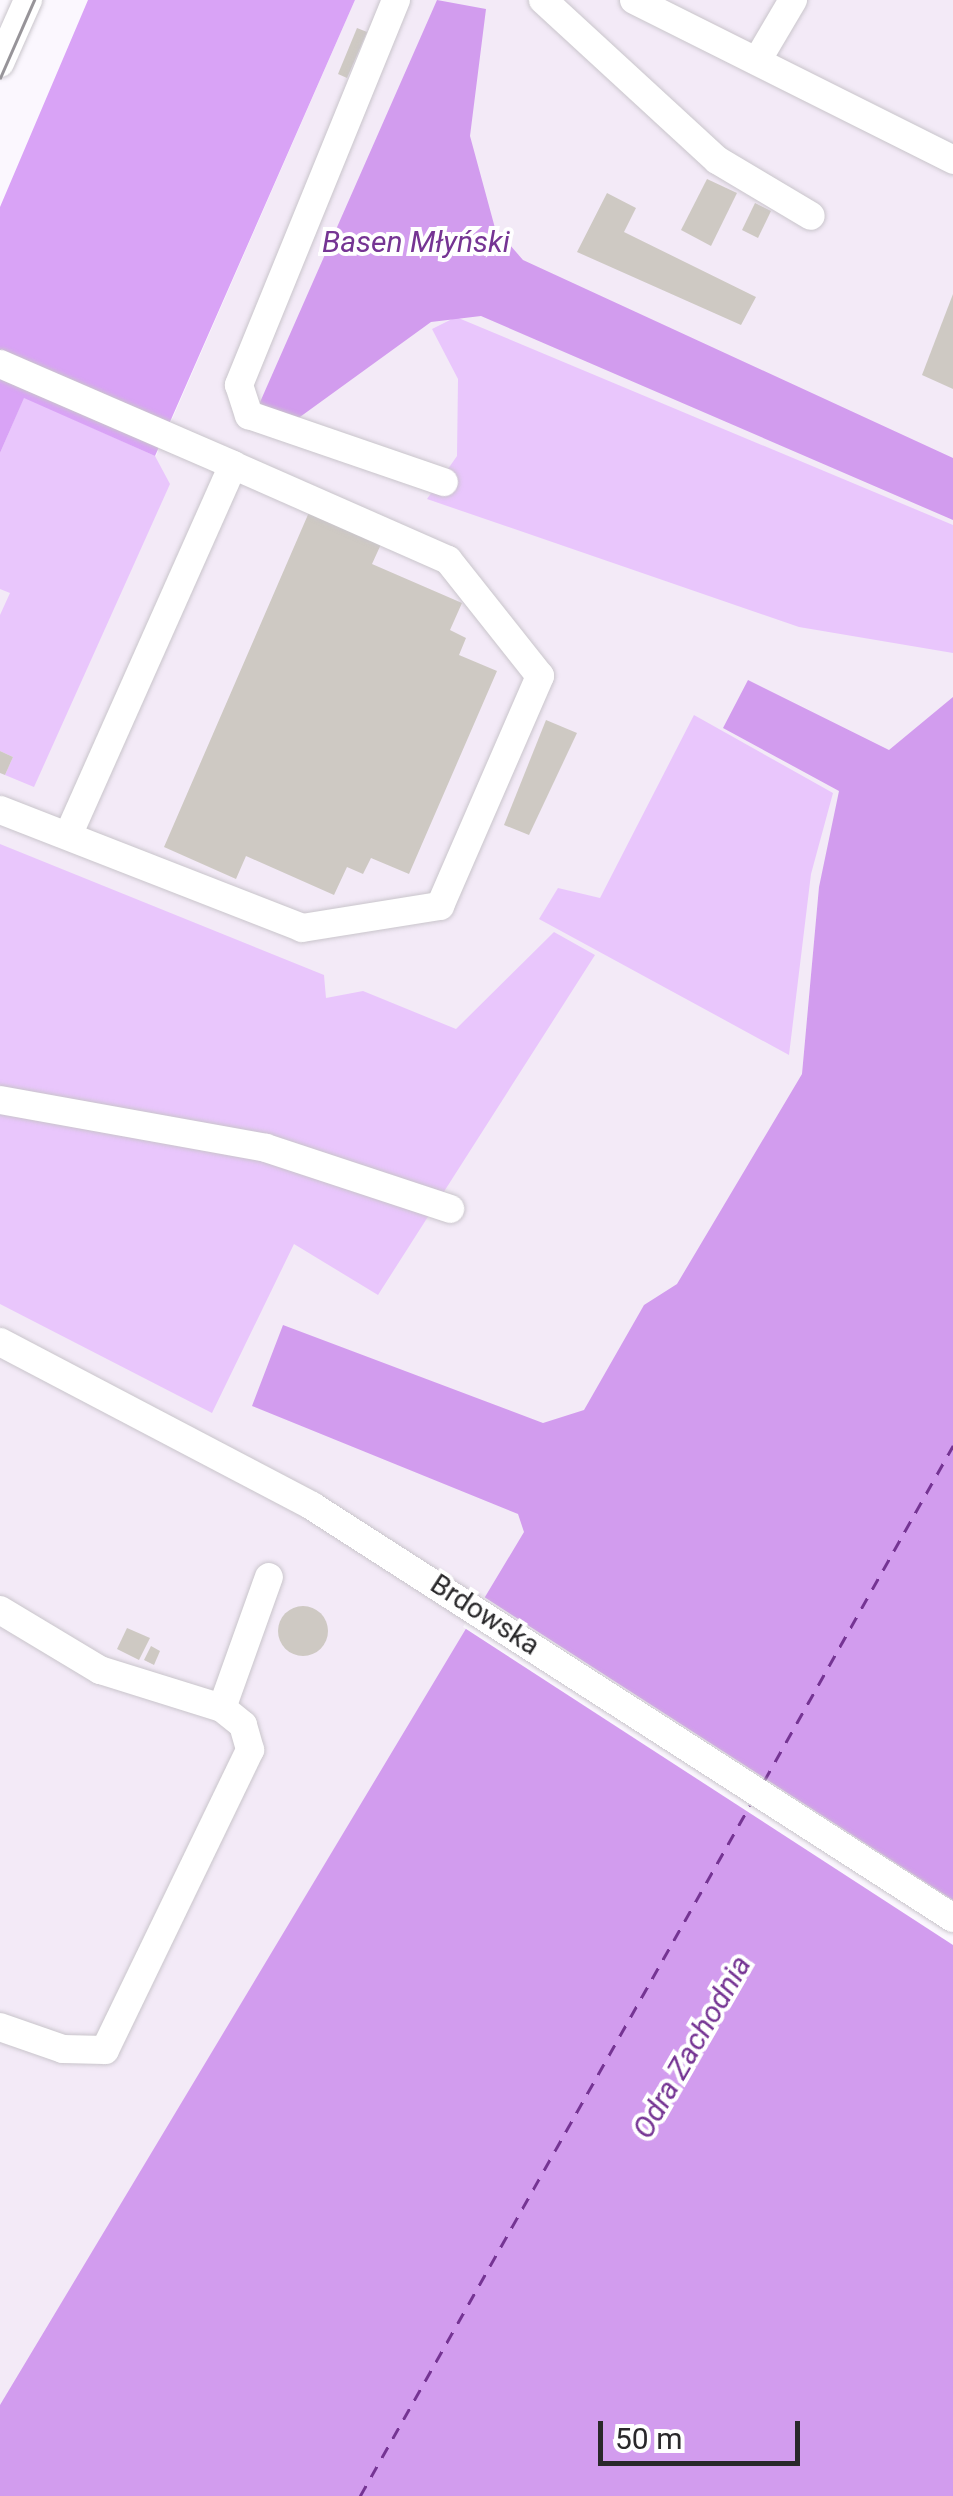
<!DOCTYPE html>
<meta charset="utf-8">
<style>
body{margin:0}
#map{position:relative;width:953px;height:2496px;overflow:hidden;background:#fbf7fe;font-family:Roboto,sans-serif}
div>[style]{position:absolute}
.built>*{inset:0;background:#f3eaf7}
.green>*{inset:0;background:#e9c6fc}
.forest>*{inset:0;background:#d9a3f6}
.water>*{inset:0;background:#d29cee}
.pier>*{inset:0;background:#fbf7fe}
.ferry>*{height:2.5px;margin-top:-1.25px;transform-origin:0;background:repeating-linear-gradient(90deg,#753493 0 12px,transparent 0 22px)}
.building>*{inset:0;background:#cec9c3}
.round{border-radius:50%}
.roads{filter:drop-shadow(0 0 2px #c9c5cb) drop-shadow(0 0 2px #c9c5cb)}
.minor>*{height:28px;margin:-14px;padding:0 14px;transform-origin:14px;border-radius:14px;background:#fff}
.tram>*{height:2.5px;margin:-1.25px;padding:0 1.25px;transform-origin:1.25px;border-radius:1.25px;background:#979499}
span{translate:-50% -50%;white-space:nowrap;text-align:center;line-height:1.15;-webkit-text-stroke:8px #fff;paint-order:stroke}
.street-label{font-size:28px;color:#29282a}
.water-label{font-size:30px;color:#753493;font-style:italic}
.scale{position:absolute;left:598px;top:2421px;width:202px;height:45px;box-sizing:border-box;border:5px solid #29282a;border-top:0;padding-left:12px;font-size:30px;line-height:35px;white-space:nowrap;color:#29282a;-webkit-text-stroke:8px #fff;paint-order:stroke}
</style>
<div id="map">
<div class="built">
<i style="clip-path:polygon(355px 0,953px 0,953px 736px,823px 1081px,0 2496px,0 387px,156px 456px)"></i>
</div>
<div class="green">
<i style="clip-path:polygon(456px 317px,953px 525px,953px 653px,799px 627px,427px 499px,457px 456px,458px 379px,432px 329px)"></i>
<i style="clip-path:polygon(24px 397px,155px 456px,170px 484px,34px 787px,5px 775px,13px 757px,0 751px,0 615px,10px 593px,0 589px,0 453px)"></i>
<i style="clip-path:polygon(694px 715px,833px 793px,811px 874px,789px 1055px,539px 919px,558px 888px,600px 898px)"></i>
<i style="clip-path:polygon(0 844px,324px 975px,326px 998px,363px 991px,456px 1029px,554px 932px,595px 955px,378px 1295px,294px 1244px,212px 1413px,0 1304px)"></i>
</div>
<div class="forest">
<i style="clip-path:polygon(88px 0,355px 0,155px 456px,24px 398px,0 453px,0 207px)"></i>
</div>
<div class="water">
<i style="clip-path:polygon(437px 0,486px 9px,470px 136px,495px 228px,523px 260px,953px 458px,953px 520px,481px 316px,431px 322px,293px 422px,257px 409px)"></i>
<i style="clip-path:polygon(748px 680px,889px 750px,953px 697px,953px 2496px,0 2496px,0 2405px,524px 1532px,518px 1514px,252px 1406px,283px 1325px,543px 1423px,584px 1410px,644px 1305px,677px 1284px,802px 1074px,819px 887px,839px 791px,723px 728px)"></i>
</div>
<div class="pier">
<i style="clip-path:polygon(481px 1595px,953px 1900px,953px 1945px,463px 1627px)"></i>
</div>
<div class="ferry">
<i style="left:764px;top:1781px;width:385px;rotate:-60.6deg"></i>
<i style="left:360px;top:2496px;width:793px;rotate:-60.56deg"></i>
</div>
<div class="building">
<i style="clip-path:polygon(357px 28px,367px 32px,347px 78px,338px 74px)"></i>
<i style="clip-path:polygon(707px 179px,737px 193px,711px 246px,681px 230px)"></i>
<i style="clip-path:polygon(607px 193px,636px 208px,624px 232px,756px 297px,741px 325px,577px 252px)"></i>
<i style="clip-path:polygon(755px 203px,771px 211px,758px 238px,742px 230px)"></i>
<i style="clip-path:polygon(953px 294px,953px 389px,922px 375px)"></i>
<i style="clip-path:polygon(310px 510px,382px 542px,372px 564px,462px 603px,450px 630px,466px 638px,459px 655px,497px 671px,409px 874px,371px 858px,363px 874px,347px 867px,334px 895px,246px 856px,236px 879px,164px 847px)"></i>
<i style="clip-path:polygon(546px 720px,577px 733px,529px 835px,504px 825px)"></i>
<i style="clip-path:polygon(0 751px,13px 757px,5px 775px,0 773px)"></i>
<i class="round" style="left:278px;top:1606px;width:50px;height:50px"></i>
<i style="clip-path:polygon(127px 1628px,150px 1638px,139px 1660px,117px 1649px)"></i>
<i style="clip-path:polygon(151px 1646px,160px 1651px,154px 1665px,144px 1660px)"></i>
</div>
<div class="roads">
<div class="minor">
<i style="left:396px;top:0;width:416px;rotate:112.2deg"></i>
<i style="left:239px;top:385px;width:32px;rotate:72deg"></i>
<i style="left:249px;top:415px;width:206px;rotate:19deg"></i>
<i style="left:543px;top:0;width:236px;rotate:42.6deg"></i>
<i style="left:717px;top:160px;width:109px;rotate:30.8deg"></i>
<i style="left:634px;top:0;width:357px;rotate:26.6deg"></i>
<i style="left:757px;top:61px;width:71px;rotate:-59.5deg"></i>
<i style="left:0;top:63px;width:69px;rotate:-66deg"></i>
<i style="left:0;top:364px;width:254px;rotate:23.4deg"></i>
<i style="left:0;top:810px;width:324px;rotate:21.3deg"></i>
<i style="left:302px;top:928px;width:140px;rotate:-9.1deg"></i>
<i style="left:440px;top:906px;width:251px;rotate:-66.5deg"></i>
<i style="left:540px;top:676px;width:148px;rotate:-128.4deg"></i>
<i style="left:448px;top:560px;width:235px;rotate:-156.2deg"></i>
<i style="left:233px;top:465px;width:404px;rotate:114deg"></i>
<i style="left:0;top:1100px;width:270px;rotate:10.2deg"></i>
<i style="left:266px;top:1148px;width:194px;rotate:18.3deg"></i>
<i style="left:0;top:1342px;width:352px;rotate:27.7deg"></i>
<i style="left:312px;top:1506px;width:762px;rotate:32.73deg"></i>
<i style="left:0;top:1610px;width:117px;rotate:31deg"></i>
<i style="left:100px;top:1670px;width:128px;rotate:17.3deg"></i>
<i style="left:222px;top:1708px;width:27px;rotate:39deg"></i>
<i style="left:243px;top:1725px;width:26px;rotate:74deg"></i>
<i style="left:250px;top:1750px;width:333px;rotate:115.8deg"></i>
<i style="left:105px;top:2050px;width:42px;rotate:-178.6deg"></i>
<i style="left:63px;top:2049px;width:67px;rotate:-160.8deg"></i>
<i style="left:222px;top:1708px;width:139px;rotate:-70.3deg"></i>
</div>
</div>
<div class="tram">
<i style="left:0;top:78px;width:85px;rotate:-66.4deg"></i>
</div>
<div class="street-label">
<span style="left:485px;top:1615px;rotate:33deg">Brdowska</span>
</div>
<div class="water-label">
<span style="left:416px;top:242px">Basen Młyński</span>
<span style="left:692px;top:2047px;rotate:-60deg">Odra Zachodnia</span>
</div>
<div class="scale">50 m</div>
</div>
